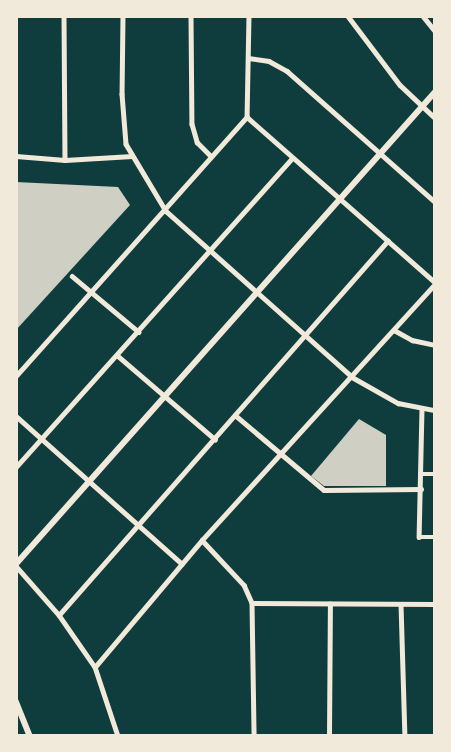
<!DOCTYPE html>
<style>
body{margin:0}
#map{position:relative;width:451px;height:752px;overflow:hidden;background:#0f3d3e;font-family:Montserrat,sans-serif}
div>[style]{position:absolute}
.building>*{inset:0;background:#cfcfc3}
.minor>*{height:4.5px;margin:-2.25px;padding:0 2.25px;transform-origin:2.25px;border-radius:2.25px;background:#f1e9da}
.tertiary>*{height:5.5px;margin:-2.75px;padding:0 2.75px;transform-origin:2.75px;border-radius:2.75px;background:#f1e9da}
span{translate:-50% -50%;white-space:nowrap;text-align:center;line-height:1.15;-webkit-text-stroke:4.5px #f1e9da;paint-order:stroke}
.frame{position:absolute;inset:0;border:18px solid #f1e9da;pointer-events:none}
</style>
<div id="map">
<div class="building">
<i style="clip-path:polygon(16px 182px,118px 187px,130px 205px,16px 330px)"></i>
<i style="clip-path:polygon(359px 419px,386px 435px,386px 486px,324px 486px,311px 476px)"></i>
</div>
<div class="minor">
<i style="left:64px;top:16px;width:144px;rotate:89.6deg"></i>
<i style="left:123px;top:16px;width:78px;rotate:90.7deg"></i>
<i style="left:122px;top:94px;width:50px;rotate:85.4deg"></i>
<i style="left:126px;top:144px;width:78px;rotate:59.2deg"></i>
<i style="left:166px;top:211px;width:249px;rotate:41.7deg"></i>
<i style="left:352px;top:377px;width:53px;rotate:29.5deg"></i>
<i style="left:398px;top:403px;width:38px;rotate:11deg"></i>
<i style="left:191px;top:16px;width:108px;rotate:89.5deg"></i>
<i style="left:192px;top:124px;width:19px;rotate:74deg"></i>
<i style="left:197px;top:142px;width:20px;rotate:45deg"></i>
<i style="left:249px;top:16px;width:101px;rotate:91.1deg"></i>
<i style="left:247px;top:117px;width:250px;rotate:41.3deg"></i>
<i style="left:348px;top:16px;width:86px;rotate:53deg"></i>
<i style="left:400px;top:85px;width:48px;rotate:43.3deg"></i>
<i style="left:423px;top:16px;width:19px;rotate:51deg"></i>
<i style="left:248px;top:58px;width:21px;rotate:8deg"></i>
<i style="left:269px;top:61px;width:21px;rotate:29deg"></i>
<i style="left:287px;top:71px;width:198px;rotate:41.5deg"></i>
<i style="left:16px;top:156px;width:49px;rotate:4.7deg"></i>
<i style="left:65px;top:160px;width:67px;rotate:-3.4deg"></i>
<i style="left:72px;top:276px;width:87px;rotate:39.9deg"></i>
<i style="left:394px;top:330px;width:21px;rotate:29deg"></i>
<i style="left:412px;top:340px;width:24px;rotate:12deg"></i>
<i style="left:118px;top:356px;width:128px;rotate:40.6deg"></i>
<i style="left:16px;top:376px;width:347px;rotate:-48.3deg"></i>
<i style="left:422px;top:409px;width:128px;rotate:91.3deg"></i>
<i style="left:419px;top:537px;width:16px"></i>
<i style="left:235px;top:415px;width:116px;rotate:40.1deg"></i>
<i style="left:324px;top:490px;width:97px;rotate:-0.6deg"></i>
<i style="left:16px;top:416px;width:222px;rotate:41.7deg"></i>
<i style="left:16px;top:467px;width:414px;rotate:-48.2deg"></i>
<i style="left:420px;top:474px;width:15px"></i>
<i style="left:202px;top:540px;width:62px;rotate:47deg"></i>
<i style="left:244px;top:585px;width:20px;rotate:66deg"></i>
<i style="left:252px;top:603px;width:133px;rotate:89.1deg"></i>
<i style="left:16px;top:566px;width:65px;rotate:48.7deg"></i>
<i style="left:59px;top:615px;width:63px;rotate:55.3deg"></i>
<i style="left:95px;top:667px;width:73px;rotate:71.6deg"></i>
<i style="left:252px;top:603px;width:183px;rotate:0.3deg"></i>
<i style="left:401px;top:604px;width:132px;rotate:88.3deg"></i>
<i style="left:59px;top:615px;width:498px;rotate:-48.7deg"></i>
<i style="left:95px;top:667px;width:166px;rotate:-49.9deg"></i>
<i style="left:202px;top:540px;width:346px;rotate:-47.7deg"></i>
<i style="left:329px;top:736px;width:132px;rotate:-89.6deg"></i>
</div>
<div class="tertiary">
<i style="left:16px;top:564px;width:631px;rotate:-48.4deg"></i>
<i style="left:16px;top:701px;width:38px;rotate:68deg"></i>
</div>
<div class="frame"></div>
</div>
